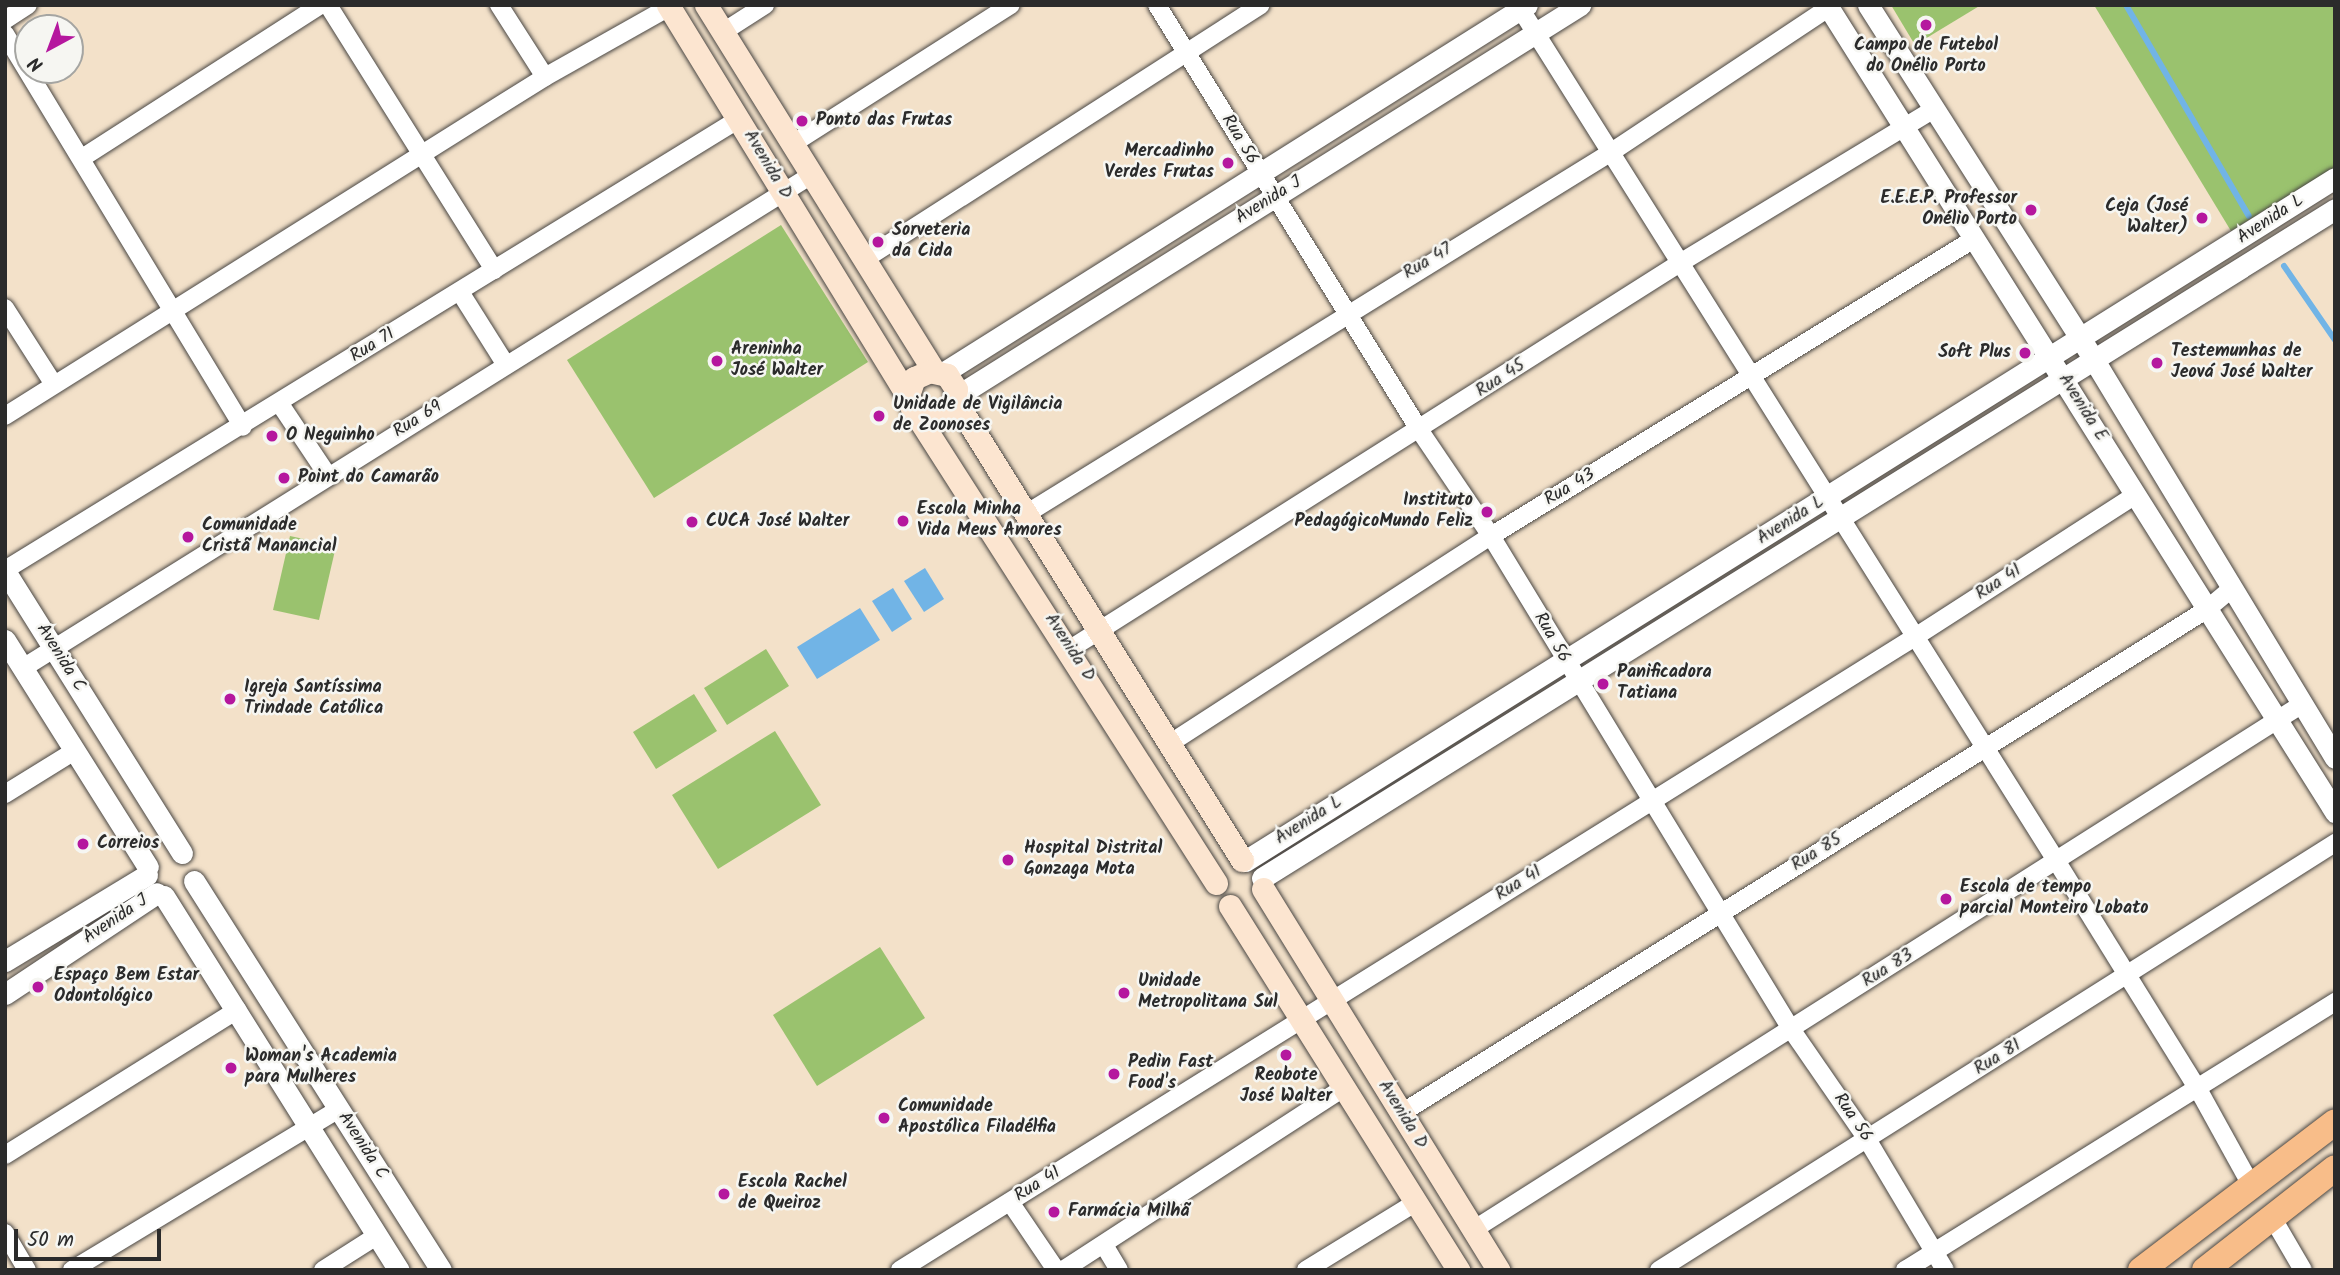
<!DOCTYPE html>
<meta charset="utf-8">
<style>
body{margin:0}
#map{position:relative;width:2340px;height:1275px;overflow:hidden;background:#f3e1c9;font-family:Kalam,sans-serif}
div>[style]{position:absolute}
.green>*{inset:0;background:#9ac26e}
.water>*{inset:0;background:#71b4e6}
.stream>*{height:6px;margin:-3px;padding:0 3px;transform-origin:3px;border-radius:3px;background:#71b4e6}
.roads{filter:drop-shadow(0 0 2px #494643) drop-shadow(0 0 2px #494643)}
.minor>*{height:18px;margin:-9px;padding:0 9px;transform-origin:9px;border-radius:9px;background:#fff}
.tertiary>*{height:21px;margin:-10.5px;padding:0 10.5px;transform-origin:10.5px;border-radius:10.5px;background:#fff}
.secondary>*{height:23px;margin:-11.5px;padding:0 11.5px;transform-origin:11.5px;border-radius:11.5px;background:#fce5d0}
.primary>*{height:26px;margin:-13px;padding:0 13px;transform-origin:13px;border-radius:13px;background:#f8bd89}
.dots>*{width:19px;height:19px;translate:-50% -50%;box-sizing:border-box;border:4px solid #f6f6f2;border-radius:50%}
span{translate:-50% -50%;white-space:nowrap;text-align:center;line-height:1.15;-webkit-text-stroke:5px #f6f6f2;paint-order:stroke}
.poi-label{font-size:18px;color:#2b2b2b;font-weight:700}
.left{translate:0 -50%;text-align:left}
.right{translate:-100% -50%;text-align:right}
.street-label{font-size:18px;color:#2b2b2b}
.frame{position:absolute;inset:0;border:7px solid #2b2b2b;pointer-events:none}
.north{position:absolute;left:14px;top:14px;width:70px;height:70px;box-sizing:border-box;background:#f6f6f2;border:2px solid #a5a5a2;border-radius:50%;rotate:221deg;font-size:19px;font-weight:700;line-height:28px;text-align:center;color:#2b2b2b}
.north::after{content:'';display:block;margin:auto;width:24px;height:32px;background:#b5179e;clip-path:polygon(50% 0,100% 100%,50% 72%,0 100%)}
.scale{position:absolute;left:14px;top:1229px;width:147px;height:32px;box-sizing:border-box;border:4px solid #2b2b2b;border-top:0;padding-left:9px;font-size:21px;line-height:24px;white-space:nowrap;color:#2b2b2b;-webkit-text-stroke:5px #f6f6f2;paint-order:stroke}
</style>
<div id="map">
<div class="green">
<i style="clip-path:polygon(1891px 5px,1981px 5px,1915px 45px)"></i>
<i style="clip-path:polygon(2094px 5px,2335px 5px,2335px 167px,2231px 231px)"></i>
<i style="clip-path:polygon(781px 225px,868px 362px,654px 498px,567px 360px)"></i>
<i style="clip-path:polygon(290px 536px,336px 546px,319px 620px,273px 610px)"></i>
<i style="clip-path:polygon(766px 649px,789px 686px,727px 725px,704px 688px)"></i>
<i style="clip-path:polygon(694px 694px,717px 731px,656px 769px,633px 732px)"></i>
<i style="clip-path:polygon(775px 731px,821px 805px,718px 869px,672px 795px)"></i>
<i style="clip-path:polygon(880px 947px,925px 1018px,817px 1086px,773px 1015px)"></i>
</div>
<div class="water">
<i style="clip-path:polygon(925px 568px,944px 599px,924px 612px,904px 581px)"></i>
<i style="clip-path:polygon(893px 588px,912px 619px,892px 632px,872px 601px)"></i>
<i style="clip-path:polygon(860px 608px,880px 640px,817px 679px,797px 647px)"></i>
</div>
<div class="stream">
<i style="left:2126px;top:5px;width:244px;rotate:59.8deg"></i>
<i style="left:2284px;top:266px;width:90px;rotate:55.4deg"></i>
</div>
<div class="roads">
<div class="minor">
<i style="left:328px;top:5px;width:313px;rotate:57.9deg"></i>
<i style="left:499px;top:5px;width:85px;rotate:57.4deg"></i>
<i style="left:1157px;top:5px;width:501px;rotate:58.31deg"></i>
<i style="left:1420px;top:431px;width:127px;rotate:55.9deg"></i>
<i style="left:1491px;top:536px;width:577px;rotate:58.68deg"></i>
<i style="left:1791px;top:1029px;width:134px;rotate:55.4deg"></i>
<i style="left:1867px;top:1139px;width:152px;rotate:59.2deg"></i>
<i style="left:1518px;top:5px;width:1012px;rotate:57.83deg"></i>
<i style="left:2057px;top:862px;width:267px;rotate:58.2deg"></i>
<i style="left:2198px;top:1089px;width:110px;rotate:61.1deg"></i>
<i style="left:5px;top:20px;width:27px;rotate:-33deg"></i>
<i style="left:723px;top:32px;width:50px;rotate:-32.7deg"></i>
<i style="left:5px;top:34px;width:459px;rotate:58.8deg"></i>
<i style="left:794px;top:143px;width:257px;rotate:-32.5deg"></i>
<i style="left:82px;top:158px;width:283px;rotate:-32.7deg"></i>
<i style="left:865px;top:259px;width:470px;rotate:-32.7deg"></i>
<i style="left:460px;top:292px;width:86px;rotate:57.8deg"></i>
<i style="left:5px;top:308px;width:89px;rotate:57.4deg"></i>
<i style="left:280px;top:404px;width:87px;rotate:56.3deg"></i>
<i style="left:5px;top:416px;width:638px;rotate:-32.12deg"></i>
<i style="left:545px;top:77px;width:142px;rotate:-29.4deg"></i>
<i style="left:1026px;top:514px;width:690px;rotate:-31.73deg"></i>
<i style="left:1613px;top:151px;width:258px;rotate:-33.6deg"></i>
<i style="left:5px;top:570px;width:861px;rotate:-31.57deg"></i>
<i style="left:1070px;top:649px;width:722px;rotate:-32.33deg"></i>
<i style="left:1680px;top:263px;width:296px;rotate:-31.2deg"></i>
<i style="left:23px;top:668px;width:932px;rotate:-32.02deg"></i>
<i style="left:1169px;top:744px;width:383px;rotate:-32.9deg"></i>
<i style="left:1491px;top:536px;width:567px;rotate:-31.59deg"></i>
<i style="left:5px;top:794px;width:80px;rotate:-31.7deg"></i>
<i style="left:1400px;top:1114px;width:951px;rotate:-32.02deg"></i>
<i style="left:2206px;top:610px;width:33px;rotate:-40deg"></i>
<i style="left:5px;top:1155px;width:274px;rotate:-32deg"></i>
<i style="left:1010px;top:1202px;width:82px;rotate:55.9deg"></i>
<i style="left:2272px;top:1217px;width:61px;rotate:59.7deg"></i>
<i style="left:1473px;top:1230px;width:980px;rotate:-32.38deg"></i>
<i style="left:5px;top:1233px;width:43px;rotate:59.3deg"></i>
<i style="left:1104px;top:1245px;width:29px;rotate:59deg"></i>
<i style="left:72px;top:1270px;width:312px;rotate:-31.1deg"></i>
<i style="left:323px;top:1270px;width:65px;rotate:-32.5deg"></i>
<i style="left:900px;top:1270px;width:1196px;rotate:-31.95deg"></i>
<i style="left:1915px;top:637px;width:262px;rotate:-32.8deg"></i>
<i style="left:1063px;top:1270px;width:334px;rotate:-33deg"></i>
<i style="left:1306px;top:1270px;width:128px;rotate:-31.6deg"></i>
<i style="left:1659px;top:1270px;width:800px;rotate:-32.28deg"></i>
<i style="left:1905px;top:1270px;width:507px;rotate:-31.93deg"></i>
</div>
<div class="tertiary">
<i style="left:1827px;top:5px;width:954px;rotate:57.81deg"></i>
<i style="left:1868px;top:5px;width:421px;rotate:57.5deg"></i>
<i style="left:2094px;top:360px;width:465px;rotate:58.8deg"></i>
<i style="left:943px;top:373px;width:690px;rotate:-32.22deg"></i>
<i style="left:957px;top:396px;width:736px;rotate:-32.11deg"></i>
<i style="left:5px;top:571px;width:333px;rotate:57.9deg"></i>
<i style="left:5px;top:640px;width:268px;rotate:57.8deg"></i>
<i style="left:1245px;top:861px;width:1286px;rotate:-32.07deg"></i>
<i style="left:1262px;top:878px;width:1264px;rotate:-31.94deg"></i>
<i style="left:194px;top:881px;width:461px;rotate:57.6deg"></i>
<i style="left:164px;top:896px;width:442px;rotate:57.9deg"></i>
<i style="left:5px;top:961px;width:166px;rotate:-31.2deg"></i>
<i style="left:5px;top:994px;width:182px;rotate:-33.6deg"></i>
</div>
<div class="secondary">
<i style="left:668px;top:5px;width:460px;rotate:58.5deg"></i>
<i style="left:706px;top:5px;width:431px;rotate:58.1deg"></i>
<i style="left:956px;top:402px;width:540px;rotate:58.02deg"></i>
<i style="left:919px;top:415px;width:21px;rotate:8deg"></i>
<i style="left:940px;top:418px;width:18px;rotate:-38deg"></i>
<i style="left:954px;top:407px;width:18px;rotate:-84deg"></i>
<i style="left:956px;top:389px;width:17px;rotate:-123deg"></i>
<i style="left:947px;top:375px;width:17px;rotate:-167deg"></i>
<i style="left:930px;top:371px;width:17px;rotate:156deg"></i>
<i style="left:914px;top:378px;width:18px;rotate:109deg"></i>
<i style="left:908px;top:395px;width:14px;rotate:73deg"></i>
<i style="left:912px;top:408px;width:564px;rotate:57.38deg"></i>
<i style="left:1263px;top:889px;width:448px;rotate:58.3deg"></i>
<i style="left:1230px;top:906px;width:430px;rotate:57.9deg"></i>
</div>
<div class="primary">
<i style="left:2141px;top:1270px;width:244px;rotate:-37.3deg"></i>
<i style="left:2205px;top:1270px;width:165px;rotate:-38.1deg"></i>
</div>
</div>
<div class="dots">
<i style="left:1926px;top:25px;background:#b5179e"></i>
<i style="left:802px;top:121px;background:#b5179e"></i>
<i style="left:1228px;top:163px;background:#b5179e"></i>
<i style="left:2031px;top:210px;background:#b5179e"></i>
<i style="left:2202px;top:218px;background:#b5179e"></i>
<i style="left:878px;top:242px;background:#b5179e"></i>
<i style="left:2025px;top:353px;background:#b5179e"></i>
<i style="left:717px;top:361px;background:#b5179e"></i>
<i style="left:2157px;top:363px;background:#b5179e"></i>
<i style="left:879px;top:416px;background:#b5179e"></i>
<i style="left:272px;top:436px;background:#b5179e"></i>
<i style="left:284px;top:478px;background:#b5179e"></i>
<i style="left:1487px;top:512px;background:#b5179e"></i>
<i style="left:903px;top:521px;background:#b5179e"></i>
<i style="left:692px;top:522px;background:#b5179e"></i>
<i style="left:188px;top:537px;background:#b5179e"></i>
<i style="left:1603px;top:684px;background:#b5179e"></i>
<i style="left:230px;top:699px;background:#b5179e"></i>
<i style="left:83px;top:844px;background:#b5179e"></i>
<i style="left:1008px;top:860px;background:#b5179e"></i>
<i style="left:1946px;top:899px;background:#b5179e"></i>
<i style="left:38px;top:987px;background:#b5179e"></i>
<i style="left:1124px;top:993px;background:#b5179e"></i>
<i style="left:1286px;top:1055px;background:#b5179e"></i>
<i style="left:231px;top:1068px;background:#b5179e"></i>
<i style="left:1114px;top:1074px;background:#b5179e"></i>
<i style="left:884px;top:1118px;background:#b5179e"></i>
<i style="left:724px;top:1194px;background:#b5179e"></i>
<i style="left:1054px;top:1212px;background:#b5179e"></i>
</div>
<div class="poi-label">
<span style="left:1926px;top:57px">Campo de Futebol<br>do Onélio Porto</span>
<span class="left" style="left:816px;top:121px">Ponto das Frutas</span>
<span class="right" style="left:1214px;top:163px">Mercadinho<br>Verdes Frutas</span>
<span class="right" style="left:2017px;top:210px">E.E.E.P. Professor<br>Onélio Porto</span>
<span class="right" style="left:2188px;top:218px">Ceja (José<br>Walter)</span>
<span class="left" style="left:892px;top:242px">Sorveteria<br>da Cida</span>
<span class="left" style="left:731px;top:361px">Areninha<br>José Walter</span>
<span class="right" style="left:2011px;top:353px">Soft Plus</span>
<span class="left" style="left:2171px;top:363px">Testemunhas de<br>Jeová José Walter</span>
<span class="left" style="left:893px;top:416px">Unidade de Vigilância<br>de Zoonoses</span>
<span class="left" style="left:286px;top:436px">O Neguinho</span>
<span class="left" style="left:298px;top:478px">Point do Camarão</span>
<span class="right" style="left:1473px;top:512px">Instituto<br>PedagógicoMundo Feliz</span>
<span class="left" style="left:917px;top:521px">Escola Minha<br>Vida Meus Amores</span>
<span class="left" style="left:706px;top:522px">CUCA José Walter</span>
<span class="left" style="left:202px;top:537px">Comunidade<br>Cristã Manancial</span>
<span class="left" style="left:1617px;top:684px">Panificadora<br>Tatiana</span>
<span class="left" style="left:244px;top:699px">Igreja Santíssima<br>Trindade Católica</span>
<span class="left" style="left:97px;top:844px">Correios</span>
<span class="left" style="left:1024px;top:860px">Hospital Distrital<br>Gonzaga Mota</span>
<span class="left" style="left:1960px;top:899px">Escola de tempo<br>parcial Monteiro Lobato</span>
<span class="left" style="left:54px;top:987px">Espaço Bem Estar<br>Odontológico</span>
<span class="left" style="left:1138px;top:993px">Unidade<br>Metropolitana Sul</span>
<span class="left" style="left:245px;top:1068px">Woman's Academia<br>para Mulheres</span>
<span class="left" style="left:1128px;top:1074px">Pedin Fast<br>Food's</span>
<span style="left:1286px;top:1087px">Reobote<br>José Walter</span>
<span class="left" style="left:898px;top:1118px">Comunidade<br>Apostólica Filadélfia</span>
<span class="left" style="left:738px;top:1194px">Escola Rachel<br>de Queiroz</span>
<span class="left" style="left:1068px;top:1212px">Farmácia Milhã</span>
</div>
<div class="street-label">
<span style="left:1239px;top:140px;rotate:59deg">Rua 56</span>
<span style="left:767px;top:165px;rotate:59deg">Avenida D</span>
<span style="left:1269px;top:201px;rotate:-32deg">Avenida J</span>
<span style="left:2271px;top:220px;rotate:-33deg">Avenida L</span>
<span style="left:1428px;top:262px;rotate:-31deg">Rua 47</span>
<span style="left:373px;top:346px;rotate:-32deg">Rua 71</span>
<span style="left:1501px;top:379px;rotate:-33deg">Rua 45</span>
<span style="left:2082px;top:408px;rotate:58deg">Avenida E</span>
<span style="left:418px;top:420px;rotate:-32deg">Rua 69</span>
<span style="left:1570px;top:488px;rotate:-31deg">Rua 43</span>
<span style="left:1791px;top:521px;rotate:-32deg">Avenida L</span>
<span style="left:1999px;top:583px;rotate:-33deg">Rua 41</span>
<span style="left:1551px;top:638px;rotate:60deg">Rua 56</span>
<span style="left:1069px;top:648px;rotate:57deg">Avenida D</span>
<span style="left:60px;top:658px;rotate:58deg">Avenida C</span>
<span style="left:1309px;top:821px;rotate:-32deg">Avenida L</span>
<span style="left:1817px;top:853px;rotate:-32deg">Rua 85</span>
<span style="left:1519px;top:884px;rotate:-32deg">Rua 41</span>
<span style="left:116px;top:920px;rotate:-34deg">Avenida J</span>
<span style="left:1888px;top:969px;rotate:-32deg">Rua 83</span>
<span style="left:1998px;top:1058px;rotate:-32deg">Rua 81</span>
<span style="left:1402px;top:1115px;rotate:58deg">Avenida D</span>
<span style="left:1852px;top:1118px;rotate:56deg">Rua 56</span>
<span style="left:362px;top:1146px;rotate:57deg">Avenida C</span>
<span style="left:1038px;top:1185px;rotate:-32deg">Rua 41</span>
</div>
<div class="frame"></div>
<div class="north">N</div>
<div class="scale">50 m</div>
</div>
